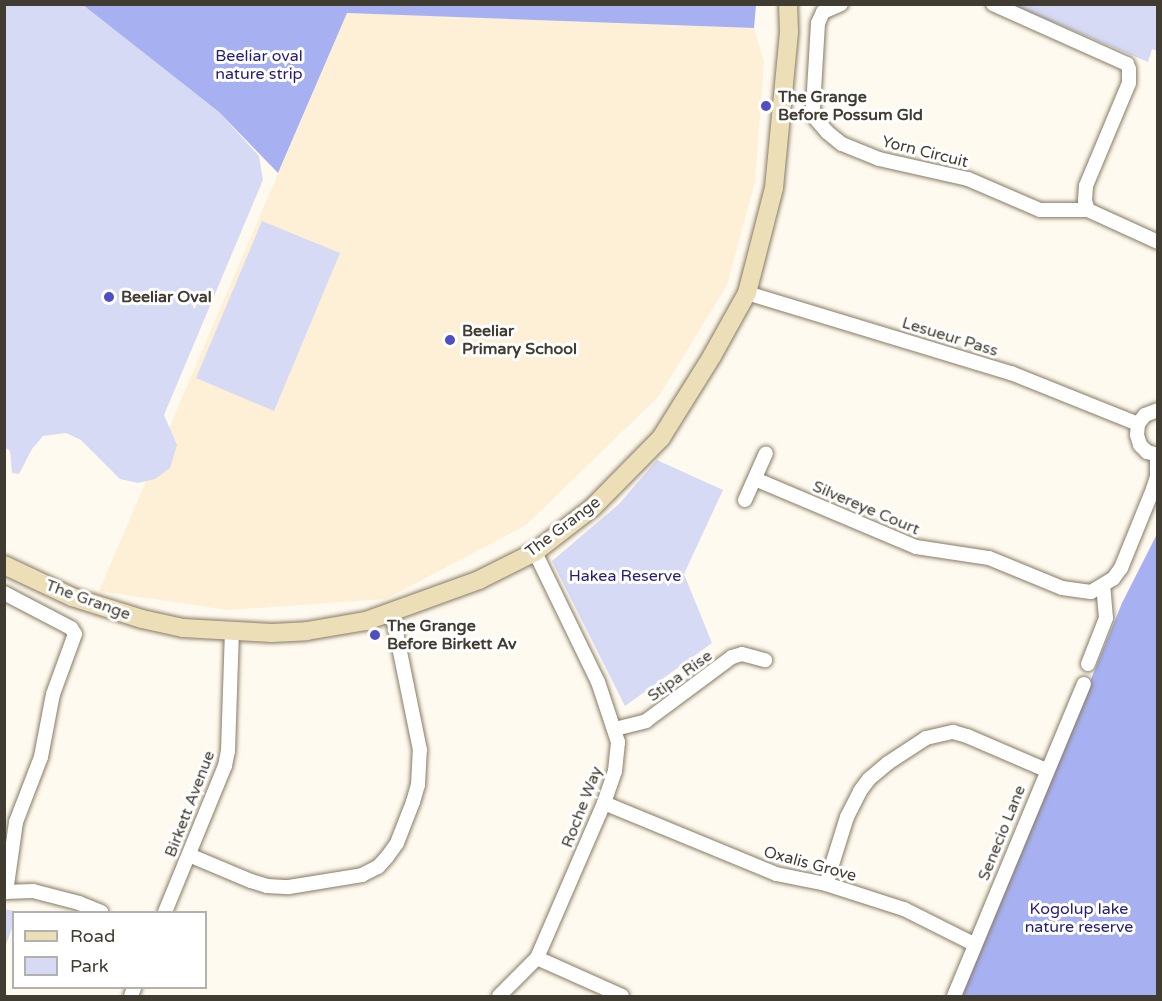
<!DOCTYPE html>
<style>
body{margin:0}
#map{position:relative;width:1162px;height:1001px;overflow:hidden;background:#fffaef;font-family:"Varela Round",sans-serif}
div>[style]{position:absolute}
.built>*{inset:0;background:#fdf0d6}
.green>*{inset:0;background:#d6daf4}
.forest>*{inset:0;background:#a7b1f1}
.roads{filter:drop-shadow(0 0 2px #867b64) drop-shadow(0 0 2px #867b64)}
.street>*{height:14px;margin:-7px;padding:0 7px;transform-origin:7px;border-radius:7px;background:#fff}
.secondary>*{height:18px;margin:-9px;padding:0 9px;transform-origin:9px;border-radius:9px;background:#ecdeb6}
.dots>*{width:16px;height:16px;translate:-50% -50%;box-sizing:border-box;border:3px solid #fff;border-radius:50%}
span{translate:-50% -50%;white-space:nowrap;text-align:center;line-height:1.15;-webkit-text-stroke:6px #fff;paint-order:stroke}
.park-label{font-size:16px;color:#241c76}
.poi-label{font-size:16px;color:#413c32;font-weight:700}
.left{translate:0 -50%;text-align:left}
.street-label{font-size:16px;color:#413c32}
.frame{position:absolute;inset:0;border:6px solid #413c32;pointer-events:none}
.legend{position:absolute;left:12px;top:911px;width:195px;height:78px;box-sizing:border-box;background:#fff;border:2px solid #b3b1ad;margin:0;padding:8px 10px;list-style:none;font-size:18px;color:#413c32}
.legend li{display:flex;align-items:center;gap:12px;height:30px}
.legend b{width:30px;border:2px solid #b3b1ad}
</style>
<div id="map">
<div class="built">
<i style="clip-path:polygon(347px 13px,754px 28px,764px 63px,755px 182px,727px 285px,659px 396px,526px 525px,386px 599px,228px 610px,99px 591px)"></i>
</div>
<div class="green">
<i style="clip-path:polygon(4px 5px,83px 5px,219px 112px,259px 156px,263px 180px,164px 415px,177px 445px,170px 468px,155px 479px,138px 483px,120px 479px,81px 440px,66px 433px,43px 436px,32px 449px,19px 474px,12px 473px,10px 451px,4px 447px)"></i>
<i style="clip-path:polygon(1013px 5px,1157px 5px,1157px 51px,1152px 49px,1148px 62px)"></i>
<i style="clip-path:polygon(262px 221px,340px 253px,274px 411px,196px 378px)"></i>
<i style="clip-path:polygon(657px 460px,723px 490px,684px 574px,712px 643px,625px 706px,552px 561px,619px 504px)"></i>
<i style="clip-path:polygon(5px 909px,19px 912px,14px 912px,13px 926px,5px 947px)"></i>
</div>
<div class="forest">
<i style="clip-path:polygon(83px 5px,756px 5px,754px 28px,347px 13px,278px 173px,219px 112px)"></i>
<i style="clip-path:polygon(1157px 534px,1157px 996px,962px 996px,1122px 603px)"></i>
</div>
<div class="roads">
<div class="street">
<i style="left:841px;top:4px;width:20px;rotate:156deg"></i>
<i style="left:823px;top:12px;width:12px;rotate:114deg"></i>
<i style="left:818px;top:23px;width:85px;rotate:93.4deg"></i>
<i style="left:813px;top:108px;width:10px;rotate:79deg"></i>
<i style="left:815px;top:118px;width:18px;rotate:49deg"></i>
<i style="left:827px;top:132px;width:19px;rotate:39deg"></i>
<i style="left:842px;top:144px;width:40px;rotate:22deg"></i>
<i style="left:879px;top:159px;width:91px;rotate:12.7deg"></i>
<i style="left:968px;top:179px;width:78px;rotate:23.3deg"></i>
<i style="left:1040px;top:210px;width:48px"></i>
<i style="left:1088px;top:210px;width:77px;rotate:24.6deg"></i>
<i style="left:993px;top:4px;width:147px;rotate:24.1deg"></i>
<i style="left:1127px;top:64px;width:5px;rotate:68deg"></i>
<i style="left:1129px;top:69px;width:14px;rotate:90deg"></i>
<i style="left:1129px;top:83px;width:112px;rotate:112.7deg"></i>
<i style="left:1086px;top:186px;width:15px;rotate:94deg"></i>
<i style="left:1085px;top:201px;width:9px;rotate:72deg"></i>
<i style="left:747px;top:293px;width:276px;rotate:16.9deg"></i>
<i style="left:1011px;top:373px;width:137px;rotate:21.9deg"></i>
<i style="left:1158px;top:410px;width:14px;rotate:159deg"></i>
<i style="left:1145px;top:415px;width:11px;rotate:128deg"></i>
<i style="left:1138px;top:424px;width:11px;rotate:95deg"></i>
<i style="left:1137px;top:435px;width:10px;rotate:73deg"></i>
<i style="left:1140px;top:445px;width:10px;rotate:45deg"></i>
<i style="left:1147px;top:452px;width:11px;rotate:15deg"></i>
<i style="left:755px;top:479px;width:175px;rotate:22.9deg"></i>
<i style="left:916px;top:547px;width:74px;rotate:8.6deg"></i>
<i style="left:989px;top:558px;width:79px;rotate:22.3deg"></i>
<i style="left:1062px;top:588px;width:29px;rotate:8deg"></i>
<i style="left:1091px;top:592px;width:26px;rotate:-31deg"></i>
<i style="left:1113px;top:579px;width:14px;rotate:-54deg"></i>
<i style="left:1121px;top:568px;width:85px;rotate:-67.9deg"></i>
<i style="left:1153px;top:489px;width:13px;rotate:-72deg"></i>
<i style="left:1157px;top:477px;width:22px;rotate:-90deg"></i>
<i style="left:745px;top:500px;width:51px;rotate:-65.9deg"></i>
<i style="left:4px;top:593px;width:76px;rotate:27.6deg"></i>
<i style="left:71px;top:628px;width:7px;rotate:56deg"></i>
<i style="left:75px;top:634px;width:64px;rotate:110.1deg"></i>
<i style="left:53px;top:694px;width:64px;rotate:100.8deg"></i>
<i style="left:41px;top:757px;width:70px;rotate:111deg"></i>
<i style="left:16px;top:822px;width:71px;rotate:98.1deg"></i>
<i style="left:1088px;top:664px;width:49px;rotate:-68.6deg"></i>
<i style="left:1106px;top:618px;width:32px;rotate:-95deg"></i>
<i style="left:615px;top:729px;width:32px;rotate:-14deg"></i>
<i style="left:646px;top:721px;width:107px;rotate:-36.7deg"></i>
<i style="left:732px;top:657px;width:10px;rotate:-17deg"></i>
<i style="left:742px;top:654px;width:24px;rotate:15deg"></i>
<i style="left:604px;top:803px;width:186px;rotate:22.4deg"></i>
<i style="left:776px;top:874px;width:51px;rotate:11.3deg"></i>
<i style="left:826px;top:884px;width:82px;rotate:17.8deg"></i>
<i style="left:904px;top:909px;width:78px;rotate:26.6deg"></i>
<i style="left:189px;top:855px;width:67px;rotate:22.8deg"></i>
<i style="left:251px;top:881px;width:17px;rotate:17deg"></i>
<i style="left:267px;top:886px;width:22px;rotate:3deg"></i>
<i style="left:289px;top:887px;width:74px;rotate:-9.3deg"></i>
<i style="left:362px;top:875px;width:18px;rotate:-27deg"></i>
<i style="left:378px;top:867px;width:13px;rotate:-48deg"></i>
<i style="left:387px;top:857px;width:17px;rotate:-54deg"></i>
<i style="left:397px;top:843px;width:44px;rotate:-68.7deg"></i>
<i style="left:413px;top:802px;width:18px;rotate:-74deg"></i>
<i style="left:418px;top:785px;width:35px;rotate:-87deg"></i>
<i style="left:420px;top:750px;width:141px;rotate:-101.5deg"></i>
<i style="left:826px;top:884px;width:70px;rotate:-72.6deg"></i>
<i style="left:847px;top:817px;width:29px;rotate:-63deg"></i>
<i style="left:860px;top:791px;width:15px;rotate:-53deg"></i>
<i style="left:869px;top:779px;width:25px;rotate:-40deg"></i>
<i style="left:888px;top:763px;width:45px;rotate:-33.3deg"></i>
<i style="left:926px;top:738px;width:28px;rotate:-13deg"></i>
<i style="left:953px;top:732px;width:15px;rotate:16deg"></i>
<i style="left:967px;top:736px;width:86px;rotate:23.3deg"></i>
<i style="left:4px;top:892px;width:29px;rotate:-2deg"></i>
<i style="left:33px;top:891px;width:48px;rotate:14.6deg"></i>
<i style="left:79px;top:903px;width:24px;rotate:22deg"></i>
<i style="left:165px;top:912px;width:158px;rotate:-67.7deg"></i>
<i style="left:225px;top:766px;width:15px;rotate:-79deg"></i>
<i style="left:228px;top:751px;width:119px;rotate:-88.1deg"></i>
<i style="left:537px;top:958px;width:93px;rotate:24.1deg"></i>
<i style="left:131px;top:996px;width:9px;rotate:-69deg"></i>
<i style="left:499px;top:996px;width:54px;rotate:-45deg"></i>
<i style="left:537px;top:958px;width:169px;rotate:-66.6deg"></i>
<i style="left:604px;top:803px;width:34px;rotate:-71deg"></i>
<i style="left:615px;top:771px;width:29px;rotate:-84deg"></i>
<i style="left:618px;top:742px;width:63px;rotate:-108.4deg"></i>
<i style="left:598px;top:682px;width:144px;rotate:-115.9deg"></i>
<i style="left:954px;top:996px;width:338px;rotate:-67.4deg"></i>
</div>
<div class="secondary">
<i style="left:4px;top:565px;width:75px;rotate:25.2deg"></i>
<i style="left:72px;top:597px;width:73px;rotate:17.4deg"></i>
<i style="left:142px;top:619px;width:42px;rotate:12.4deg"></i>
<i style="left:183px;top:628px;width:89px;rotate:3.2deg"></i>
<i style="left:272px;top:633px;width:35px;rotate:-3deg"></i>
<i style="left:307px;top:631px;width:60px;rotate:-9.6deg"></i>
<i style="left:366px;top:621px;width:120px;rotate:-19.9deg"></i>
<i style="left:479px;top:580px;width:63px;rotate:-26.6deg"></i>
<i style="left:535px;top:552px;width:73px;rotate:-37.8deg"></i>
<i style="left:593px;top:507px;width:97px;rotate:-45.4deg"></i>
<i style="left:661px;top:438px;width:97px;rotate:-58.1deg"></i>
<i style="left:712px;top:356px;width:72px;rotate:-60.9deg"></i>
<i style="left:747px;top:293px;width:108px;rotate:-75.6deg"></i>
<i style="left:774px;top:188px;width:157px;rotate:-84.5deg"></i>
<i style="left:789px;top:32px;width:28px;rotate:-92deg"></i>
</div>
</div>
<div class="dots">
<i style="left:766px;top:106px;background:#4f4ec5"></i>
<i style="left:109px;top:297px;background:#4f4ec5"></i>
<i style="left:450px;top:340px;background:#4f4ec5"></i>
<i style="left:375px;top:635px;background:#4f4ec5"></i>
</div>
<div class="park-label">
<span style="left:259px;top:65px">Beeliar oval<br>nature strip</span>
<span style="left:625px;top:576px">Hakea Reserve</span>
<span style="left:1079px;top:918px">Kogolup lake<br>nature reserve</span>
</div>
<div class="poi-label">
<span class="left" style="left:778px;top:106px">The Grange<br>Before Possum Gld</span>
<span class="left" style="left:121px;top:297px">Beeliar Oval</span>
<span class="left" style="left:462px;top:340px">Beeliar<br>Primary School</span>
<span class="left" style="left:387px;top:635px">The Grange<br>Before Birkett Av</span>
</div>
<div class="street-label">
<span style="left:925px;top:152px;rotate:14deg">Yorn Circuit</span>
<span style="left:950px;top:337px;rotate:17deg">Lesueur Pass</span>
<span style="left:866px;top:508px;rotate:23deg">Silvereye Court</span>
<span style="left:563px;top:527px;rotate:-37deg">The Grange</span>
<span style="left:88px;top:600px;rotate:20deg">The Grange</span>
<span style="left:680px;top:676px;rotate:-36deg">Stipa Rise</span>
<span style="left:190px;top:804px;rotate:-69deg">Birkett Avenue</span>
<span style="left:582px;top:807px;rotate:-69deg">Roche Way</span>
<span style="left:1002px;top:833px;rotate:-68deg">Senecio Lane</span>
<span style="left:810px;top:864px;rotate:15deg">Oxalis Grove</span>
</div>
<div class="frame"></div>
<ul class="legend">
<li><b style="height:8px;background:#ecdeb6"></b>Road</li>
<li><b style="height:16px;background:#d6daf4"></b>Park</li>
</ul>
</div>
